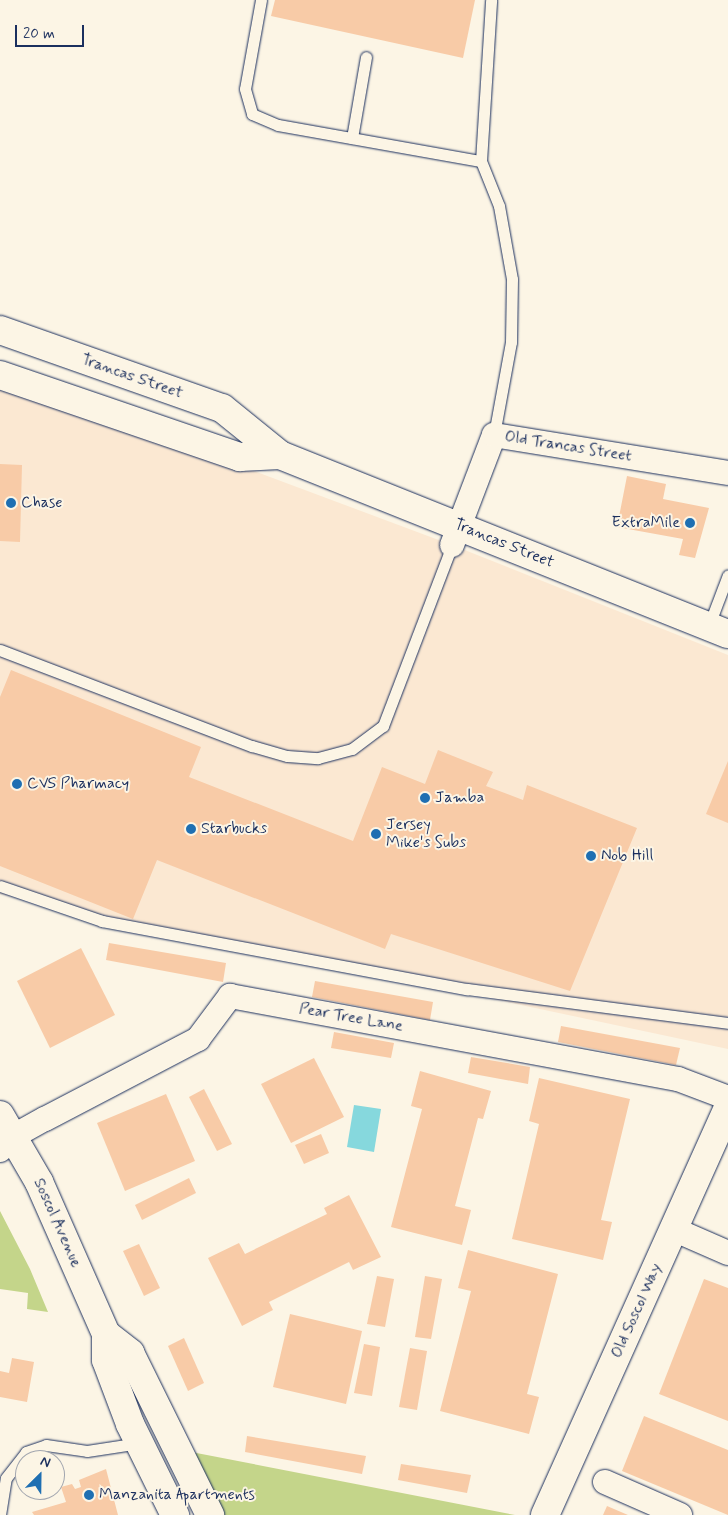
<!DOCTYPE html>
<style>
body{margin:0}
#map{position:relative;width:728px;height:1515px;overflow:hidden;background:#fcf5e5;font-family:Mynerve,sans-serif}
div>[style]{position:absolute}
.built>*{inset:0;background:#fbe8d2}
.green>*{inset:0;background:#c4d58a}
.water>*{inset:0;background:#86d8dd}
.building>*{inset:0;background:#f8cba7}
.roads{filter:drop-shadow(0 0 1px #1b2f5e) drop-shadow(0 0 1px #1b2f5e)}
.lane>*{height:11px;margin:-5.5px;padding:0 5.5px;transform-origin:5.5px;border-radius:5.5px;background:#fcf5e5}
.street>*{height:24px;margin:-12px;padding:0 12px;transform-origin:12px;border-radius:12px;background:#fcf5e5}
.secondary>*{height:28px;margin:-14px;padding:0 14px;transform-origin:14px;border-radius:14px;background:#fcf5e5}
.dots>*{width:14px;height:14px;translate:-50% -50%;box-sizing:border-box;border:2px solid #fcf5e5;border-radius:50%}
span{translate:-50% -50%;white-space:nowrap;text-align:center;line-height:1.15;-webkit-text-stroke:4px #fcf5e5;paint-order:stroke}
.street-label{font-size:16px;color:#1b2f5e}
.poi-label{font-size:16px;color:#1b2f5e}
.left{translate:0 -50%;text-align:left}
.right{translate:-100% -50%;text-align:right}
.north{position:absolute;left:15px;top:1450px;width:50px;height:50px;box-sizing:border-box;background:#fcf5e5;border:1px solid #a2a6af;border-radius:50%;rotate:23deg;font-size:14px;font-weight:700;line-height:20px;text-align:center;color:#1b2f5e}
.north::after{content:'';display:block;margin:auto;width:18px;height:22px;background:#1f6fb2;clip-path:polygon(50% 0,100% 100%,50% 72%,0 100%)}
.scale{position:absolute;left:15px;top:25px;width:69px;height:22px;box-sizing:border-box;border:2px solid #1b2f5e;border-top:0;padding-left:6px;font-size:15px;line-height:18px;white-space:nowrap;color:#1b2f5e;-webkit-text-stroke:4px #fcf5e5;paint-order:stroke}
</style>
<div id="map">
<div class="built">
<i style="clip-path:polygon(0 376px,452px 545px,728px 655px,728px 1049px,0 894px)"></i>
</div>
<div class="green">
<i style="clip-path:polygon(0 1211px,30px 1269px,48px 1312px,27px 1309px,28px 1293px,0 1289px)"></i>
<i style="clip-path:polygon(181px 1450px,515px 1515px,210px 1515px)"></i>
</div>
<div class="water">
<i style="clip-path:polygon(354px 1105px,381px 1109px,374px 1152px,347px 1147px)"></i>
</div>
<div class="building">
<i style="clip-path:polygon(275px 0,475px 0,463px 58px,271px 16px)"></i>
<i style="clip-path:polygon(0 464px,22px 465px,20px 542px,0 541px)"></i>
<i style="clip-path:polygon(627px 476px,666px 484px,663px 499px,709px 508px,695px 558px,679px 555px,683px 539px,617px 527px)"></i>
<i style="clip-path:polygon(11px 670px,201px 747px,189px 777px,353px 841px,382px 767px,425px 784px,438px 750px,493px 772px,486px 786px,523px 800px,527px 785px,637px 828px,570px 991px,391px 934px,385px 949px,157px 860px,133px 919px,0 866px,0 697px)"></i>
<i style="clip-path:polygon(728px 761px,728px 823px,706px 814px)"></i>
<i style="clip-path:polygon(109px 943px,226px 963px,223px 982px,106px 960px)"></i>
<i style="clip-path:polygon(81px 948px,115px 1015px,50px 1048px,17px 981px)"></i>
<i style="clip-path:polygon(315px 981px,433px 1002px,430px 1020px,312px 997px)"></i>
<i style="clip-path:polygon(561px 1026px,680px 1048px,676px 1065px,558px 1042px)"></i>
<i style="clip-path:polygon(334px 1032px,394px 1043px,391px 1058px,331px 1048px)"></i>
<i style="clip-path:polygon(471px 1057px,530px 1067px,528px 1084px,468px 1073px)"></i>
<i style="clip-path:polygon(314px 1058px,344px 1117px,291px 1143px,261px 1084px)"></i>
<i style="clip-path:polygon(420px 1071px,491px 1091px,483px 1119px,478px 1118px,455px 1206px,471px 1210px,462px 1245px,391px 1227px,422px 1109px,411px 1106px)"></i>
<i style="clip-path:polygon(539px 1078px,630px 1099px,601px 1220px,612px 1222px,603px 1260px,512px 1239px,539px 1124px,529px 1121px)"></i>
<i style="clip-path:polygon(204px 1089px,232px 1144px,217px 1151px,189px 1097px)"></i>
<i style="clip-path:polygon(166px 1094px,195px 1161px,125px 1191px,97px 1123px)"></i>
<i style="clip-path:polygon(321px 1134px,329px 1153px,304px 1164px,295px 1145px)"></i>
<i style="clip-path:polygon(189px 1178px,196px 1193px,142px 1220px,135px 1205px)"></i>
<i style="clip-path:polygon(349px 1195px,381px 1257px,353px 1270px,349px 1262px,269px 1302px,273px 1310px,242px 1326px,208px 1258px,239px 1243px,245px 1254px,327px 1214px,324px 1208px)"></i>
<i style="clip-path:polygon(139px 1244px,160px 1288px,144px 1296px,123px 1251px)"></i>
<i style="clip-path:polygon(468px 1250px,558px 1274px,527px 1394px,539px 1397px,529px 1434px,440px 1411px,471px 1291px,458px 1288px)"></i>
<i style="clip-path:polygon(377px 1276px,394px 1279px,385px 1327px,367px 1324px)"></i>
<i style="clip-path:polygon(425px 1276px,442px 1279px,431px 1339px,415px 1337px)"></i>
<i style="clip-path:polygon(704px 1279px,728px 1288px,728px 1421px,659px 1394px)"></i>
<i style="clip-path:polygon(290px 1314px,362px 1331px,346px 1404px,273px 1387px)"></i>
<i style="clip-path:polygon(184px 1338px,204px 1383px,188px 1391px,168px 1346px)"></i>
<i style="clip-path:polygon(364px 1344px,380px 1347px,372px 1396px,354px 1393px)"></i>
<i style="clip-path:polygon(410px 1348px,427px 1351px,417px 1410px,399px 1407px)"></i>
<i style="clip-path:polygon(12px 1358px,34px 1362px,27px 1402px,0 1397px,0 1371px,9px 1373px)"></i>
<i style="clip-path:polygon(644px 1416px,728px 1450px,728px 1515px,622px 1471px)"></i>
<i style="clip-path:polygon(247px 1436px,366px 1456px,362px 1474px,245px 1452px)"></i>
<i style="clip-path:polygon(401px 1464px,471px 1475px,467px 1493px,398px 1480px)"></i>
<i style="clip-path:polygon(106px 1469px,118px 1515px,34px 1515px,32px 1512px,66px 1502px,61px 1487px,72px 1484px,75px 1489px,81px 1487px,79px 1480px)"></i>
<i style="clip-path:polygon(607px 1506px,628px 1515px,603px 1515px)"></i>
</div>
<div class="roads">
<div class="lane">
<i style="left:261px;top:0;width:90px;rotate:100.2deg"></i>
<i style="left:245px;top:89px;width:26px;rotate:74deg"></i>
<i style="left:252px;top:114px;width:28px;rotate:23deg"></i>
<i style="left:278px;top:125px;width:206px;rotate:10.1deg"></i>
<i style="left:481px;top:161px;width:48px;rotate:68.2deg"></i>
<i style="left:499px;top:206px;width:74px;rotate:79.9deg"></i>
<i style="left:512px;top:279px;width:63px;rotate:90.9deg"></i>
<i style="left:511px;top:342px;width:95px;rotate:100.4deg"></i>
<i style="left:352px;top:138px;width:82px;rotate:-80.2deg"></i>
<i style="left:481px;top:161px;width:161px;rotate:-86.4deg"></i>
<i style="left:709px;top:625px;width:53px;rotate:-69.2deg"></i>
<i style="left:0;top:650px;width:270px;rotate:20.9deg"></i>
<i style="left:252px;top:746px;width:36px;rotate:16deg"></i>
<i style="left:287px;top:756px;width:31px;rotate:4deg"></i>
<i style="left:318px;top:758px;width:35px;rotate:-15deg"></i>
<i style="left:352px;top:749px;width:39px;rotate:-37deg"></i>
<i style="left:383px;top:726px;width:194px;rotate:-69.1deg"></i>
<i style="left:0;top:886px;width:108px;rotate:18.9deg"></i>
<i style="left:102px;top:921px;width:371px;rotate:10.6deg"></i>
<i style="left:467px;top:989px;width:263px;rotate:7.4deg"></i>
<i style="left:0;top:1515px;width:37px;rotate:-81deg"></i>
<i style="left:6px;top:1478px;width:33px;rotate:-52deg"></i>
<i style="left:26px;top:1452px;width:21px;rotate:-19deg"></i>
<i style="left:46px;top:1445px;width:41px;rotate:8.3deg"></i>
<i style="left:87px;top:1451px;width:53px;rotate:-8.7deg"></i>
</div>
<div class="street">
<i style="left:452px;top:545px;width:118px;rotate:-69.1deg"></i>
<i style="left:494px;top:435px;width:237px;rotate:9.2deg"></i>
<i style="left:0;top:1150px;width:18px;rotate:-47deg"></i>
<i style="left:12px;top:1137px;width:38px;rotate:-29deg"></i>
<i style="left:45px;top:1119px;width:173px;rotate:-27.6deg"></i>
<i style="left:198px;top:1039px;width:54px;rotate:-53.3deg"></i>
<i style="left:230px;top:996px;width:456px;rotate:10.5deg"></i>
<i style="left:678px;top:1079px;width:53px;rotate:20.8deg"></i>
<i style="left:673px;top:1229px;width:60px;rotate:23.6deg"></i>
<i style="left:605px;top:1482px;width:82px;rotate:23.7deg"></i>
</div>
<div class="secondary">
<i style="left:0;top:330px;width:235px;rotate:19.4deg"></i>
<i style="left:222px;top:408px;width:75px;rotate:39deg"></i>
<i style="left:280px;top:455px;width:482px;rotate:21.8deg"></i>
<i style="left:0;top:375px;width:254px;rotate:18.9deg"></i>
<i style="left:240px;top:457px;width:40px;rotate:-2.9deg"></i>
<i style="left:0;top:1115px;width:78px;rotate:59.8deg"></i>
<i style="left:39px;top:1182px;width:166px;rotate:66.2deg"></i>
<i style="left:106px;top:1334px;width:26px;rotate:90deg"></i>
<i style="left:106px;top:1360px;width:68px;rotate:69.4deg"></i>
<i style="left:130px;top:1424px;width:102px;rotate:63.7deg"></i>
<i style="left:106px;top:1334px;width:31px;rotate:38deg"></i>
<i style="left:130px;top:1353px;width:181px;rotate:63.7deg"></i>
<i style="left:545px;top:1515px;width:447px;rotate:-65.8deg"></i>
</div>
</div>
<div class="dots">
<i style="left:11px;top:503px;background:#1f6fb2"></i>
<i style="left:690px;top:523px;background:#1f6fb2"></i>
<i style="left:17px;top:784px;background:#1f6fb2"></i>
<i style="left:425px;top:798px;background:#1f6fb2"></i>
<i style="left:191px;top:829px;background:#1f6fb2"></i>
<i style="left:376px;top:834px;background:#1f6fb2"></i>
<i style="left:591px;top:856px;background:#1f6fb2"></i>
<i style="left:89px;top:1495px;background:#1f6fb2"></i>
</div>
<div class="street-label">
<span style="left:132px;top:377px;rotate:19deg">Trancas Street</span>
<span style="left:568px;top:447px;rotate:9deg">Old Trancas Street</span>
<span style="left:504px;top:544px;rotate:22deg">Trancas Street</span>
<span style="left:351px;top:1018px;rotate:10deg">Pear Tree Lane</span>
<span style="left:57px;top:1223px;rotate:66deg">Soscol Avenue</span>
<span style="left:637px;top:1311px;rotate:-66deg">Old Soscol Way</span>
</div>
<div class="poi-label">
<span class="left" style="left:21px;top:503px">Chase</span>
<span class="right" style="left:680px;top:523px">ExtraMile</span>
<span class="left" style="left:27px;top:784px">CVS Pharmacy</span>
<span class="left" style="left:435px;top:798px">Jamba</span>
<span class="left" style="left:386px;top:834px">Jersey<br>Mike's Subs</span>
<span class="left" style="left:201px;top:829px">Starbucks</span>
<span class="left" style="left:601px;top:856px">Nob Hill</span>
<span class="left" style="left:99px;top:1495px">Manzanita Apartments</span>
</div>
<div class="north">N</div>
<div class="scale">20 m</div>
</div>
